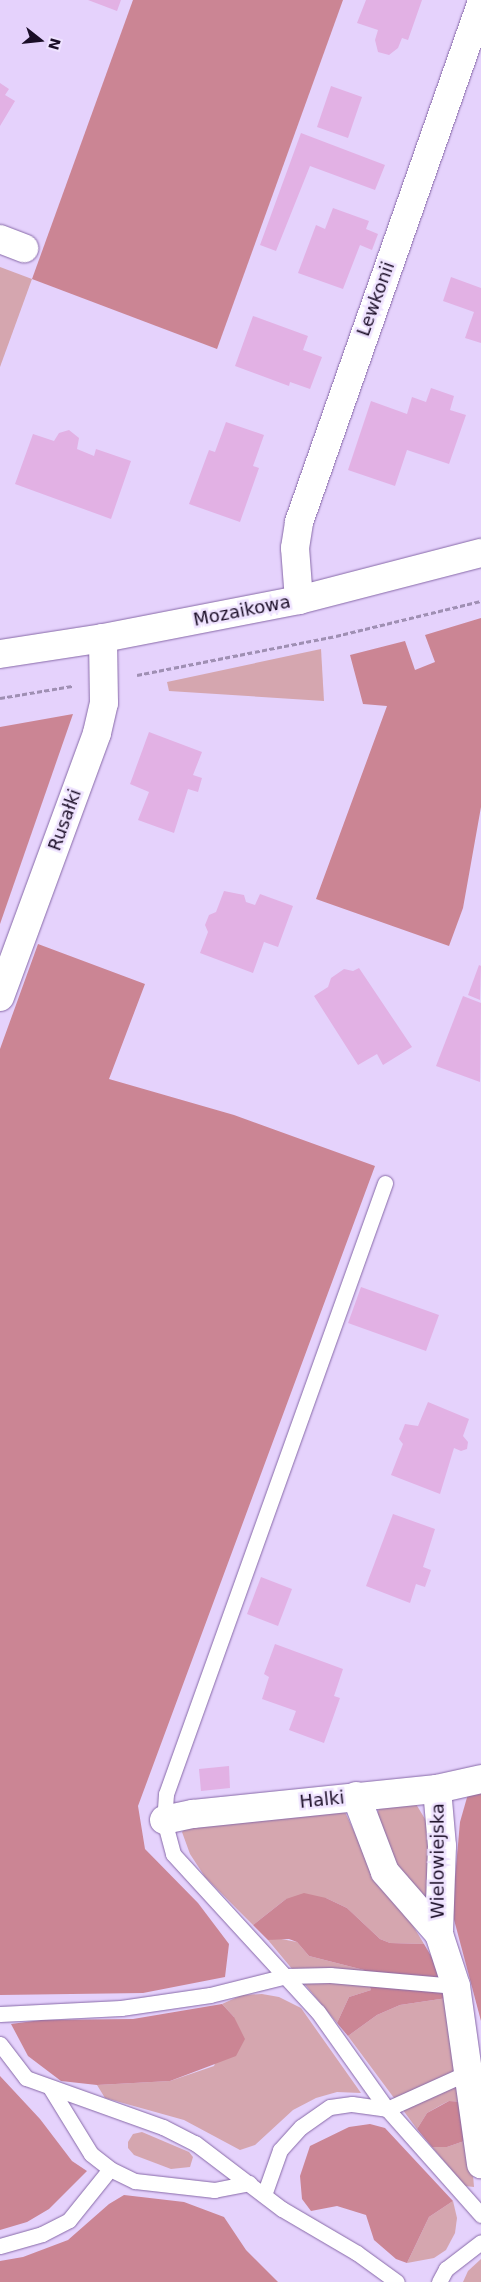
<!DOCTYPE html>
<meta charset="utf-8">
<style>
body{margin:0}
#map{position:relative;width:481px;height:2282px;overflow:hidden;background:#e5d2fc;font-family:"DejaVu Sans",sans-serif}
div>[style]{position:absolute}
.green>*{inset:0;background:#d5a6af}
.forest>*{inset:0;background:#cb8594}
.building>*{inset:0;background:#e2b1e4}
.path>*{height:3px;margin-top:-1.5px;transform-origin:0;background:repeating-linear-gradient(90deg,#9f8fb3 0 5px,transparent 0 7.5px)}
.roads{filter:drop-shadow(0 0 1px #8769a8) drop-shadow(0 0 1px #8769a8)}
.service>*{height:15px;margin:-7.5px;padding:0 7.5px;transform-origin:7.5px;border-radius:7.5px;background:#fff}
.minor>*{height:28px;margin:-14px;padding:0 14px;transform-origin:14px;border-radius:14px;background:#fff}
.tertiary>*{height:28px;margin:-14px;padding:0 14px;transform-origin:14px;border-radius:14px;background:#fff}
span{translate:-50% -50%;white-space:nowrap;text-align:center;line-height:1.15;-webkit-text-stroke:5px #efe3ff;paint-order:stroke}
.street-label{font-size:18px;color:#1b0e27}
.north{position:absolute;left:15px;top:15px;width:50px;height:50px;-webkit-text-stroke:4px #efe3ff;paint-order:stroke;rotate:106deg;font-size:14px;font-weight:700;line-height:20px;text-align:center;color:#1b0e27}
.north::after{content:'';display:block;margin:auto;width:18px;height:22px;background:#1b0e27;clip-path:polygon(50% 0,100% 100%,50% 72%,0 100%)}
</style>
<div id="map">
<div class="green">
<i style="clip-path:polygon(0 267px,32px 279px,0 367px)"></i>
<i style="clip-path:polygon(321px 649px,324px 701px,169px 691px,167px 682px)"></i>
<i style="clip-path:polygon(416px 1804px,428px 1824px,431px 1912px,398px 1876px,376px 1819px,379px 1808px)"></i>
<i style="clip-path:polygon(345px 1812px,380px 1886px,403px 1909px,424px 1944px,390px 1943px,380px 1939px,347px 1908px,326px 1898px,286px 1899px,253px 1925px,205px 1877px,190px 1854px,182px 1832px,185px 1828px)"></i>
<i style="clip-path:polygon(276px 1938px,297px 1942px,309px 1956px,364px 1970px,371px 1990px,349px 1997px,337px 2023px,268px 1940px)"></i>
<i style="clip-path:polygon(262px 1994px,279px 1997px,301px 2008px,361px 2093px,337px 2092px,316px 2098px,293px 2110px,255px 2145px,240px 2150px,184px 2120px,105px 2098px,97px 2085px,170px 2081px,214px 2066px,234px 2017px,222px 2004px,242px 1995px)"></i>
<i style="clip-path:polygon(447px 1998px,465px 2102px,449px 2101px,441px 2105px,427px 2113px,417px 2129px,348px 2036px,377px 2015px,400px 2005px)"></i>
<i style="clip-path:polygon(142px 2132px,189px 2152px,193px 2157px,190px 2167px,171px 2169px,134px 2155px,128px 2148px,128px 2142px,133px 2134px)"></i>
<i style="clip-path:polygon(470px 2139px,474px 2187px,465px 2186px,432px 2147px,447px 2147px)"></i>
<i style="clip-path:polygon(453px 2201px,457px 2218px,455px 2233px,446px 2250px,434px 2258px,407px 2263px,429px 2217px)"></i>
<i style="clip-path:polygon(481px 2259px,481px 2282px,463px 2282px,468px 2271px)"></i>
</div>
<div class="forest">
<i style="clip-path:polygon(133px 0,343px 0,217px 349px,32px 279px)"></i>
<i style="clip-path:polygon(481px 618px,481px 807px,463px 908px,449px 946px,316px 899px,387px 706px,363px 704px,350px 655px,405px 641px,415px 670px,435px 662px,425px 635px)"></i>
<i style="clip-path:polygon(73px 714px,0 924px,0 727px)"></i>
<i style="clip-path:polygon(38px 944px,145px 984px,109px 1079px,234px 1115px,375px 1166px,138px 1806px,145px 1849px,198px 1903px,229px 1944px,225px 1977px,143px 1993px,0 1995px,0 1049px)"></i>
<i style="clip-path:polygon(481px 1792px,481px 2021px,452px 1912px,460px 1822px,468px 1794px)"></i>
<i style="clip-path:polygon(304px 1893px,326px 1898px,347px 1908px,380px 1939px,390px 1943px,424px 1944px,434px 1961px,447px 1998px,400px 2005px,377px 2015px,348px 2036px,337px 2023px,349px 1997px,371px 1990px,364px 1970px,309px 1956px,297px 1942px,289px 1939px,268px 1940px,253px 1925px,286px 1899px)"></i>
<i style="clip-path:polygon(222px 2004px,234px 2017px,245px 2039px,236px 2056px,170px 2081px,97px 2085px,61px 2081px,28px 2056px,11px 2024px,41px 2020px,133px 2019px)"></i>
<i style="clip-path:polygon(0 2076px,40px 2119px,72px 2161px,87px 2171px,49px 2209px,27px 2222px,0 2230px)"></i>
<i style="clip-path:polygon(449px 2101px,465px 2102px,470px 2139px,447px 2147px,432px 2147px,417px 2129px,427px 2113px)"></i>
<i style="clip-path:polygon(370px 2124px,385px 2128px,453px 2201px,429px 2217px,407px 2263px,396px 2259px,374px 2240px,366px 2215px,337px 2206px,311px 2211px,302px 2199px,300px 2176px,310px 2146px,349px 2127px)"></i>
<i style="clip-path:polygon(124px 2195px,184px 2202px,224px 2217px,246px 2250px,278px 2282px,0 2282px,0 2261px,23px 2257px,68px 2240px,109px 2204px)"></i>
</div>
<div class="building">
<i style="clip-path:polygon(88px 0,121px 0,117px 11px)"></i>
<i style="clip-path:polygon(366px 0,422px 0,408px 40px,402px 38px,398px 48px,389px 55px,378px 52px,375px 40px,378px 30px,357px 23px)"></i>
<i style="clip-path:polygon(0 83px,9px 89px,5px 95px,15px 101px,0 126px)"></i>
<i style="clip-path:polygon(331px 86px,362px 97px,348px 138px,317px 127px)"></i>
<i style="clip-path:polygon(301px 133px,385px 165px,375px 190px,310px 166px,276px 251px,260px 245px)"></i>
<i style="clip-path:polygon(333px 208px,369px 221px,366px 229px,378px 234px,372px 250px,360px 245px,343px 289px,298px 273px,316px 225px,325px 229px)"></i>
<i style="clip-path:polygon(451px 277px,481px 288px,481px 343px,465px 338px,474px 312px,443px 301px)"></i>
<i style="clip-path:polygon(253px 316px,308px 336px,303px 350px,322px 357px,310px 389px,290px 382px,289px 386px,235px 366px)"></i>
<i style="clip-path:polygon(431px 388px,454px 396px,450px 410px,466px 415px,449px 464px,407px 450px,395px 486px,348px 470px,371px 401px,407px 414px,412px 397px,426px 402px)"></i>
<i style="clip-path:polygon(226px 422px,264px 435px,253px 466px,259px 468px,240px 522px,189px 504px,209px 450px,215px 452px)"></i>
<i style="clip-path:polygon(69px 430px,79px 438px,77px 449px,94px 456px,96px 449px,131px 461px,111px 519px,15px 484px,33px 434px,54px 441px,59px 433px)"></i>
<i style="clip-path:polygon(149px 732px,202px 752px,193px 775px,202px 778px,198px 792px,188px 789px,174px 833px,138px 820px,149px 792px,130px 784px)"></i>
<i style="clip-path:polygon(224px 891px,244px 895px,246px 902px,255px 905px,260px 894px,293px 906px,278px 947px,264px 942px,253px 973px,200px 953px,208px 932px,205px 925px,209px 915px,216px 912px)"></i>
<i style="clip-path:polygon(479px 965px,481px 966px,480px 1000px,468px 995px)"></i>
<i style="clip-path:polygon(359px 968px,412px 1047px,383px 1065px,377px 1054px,358px 1065px,314px 996px,328px 987px,331px 978px,344px 969px,353px 971px)"></i>
<i style="clip-path:polygon(463px 996px,481px 1003px,480px 1082px,436px 1066px)"></i>
<i style="clip-path:polygon(361px 1287px,439px 1315px,426px 1351px,348px 1323px)"></i>
<i style="clip-path:polygon(428px 1402px,469px 1419px,463px 1436px,468px 1442px,467px 1449px,461px 1451px,454px 1448px,440px 1494px,391px 1475px,403px 1444px,399px 1439px,405px 1424px,418px 1426px)"></i>
<i style="clip-path:polygon(393px 1514px,435px 1529px,423px 1567px,431px 1570px,425px 1587px,416px 1584px,410px 1603px,366px 1586px)"></i>
<i style="clip-path:polygon(261px 1577px,292px 1589px,278px 1626px,247px 1614px)"></i>
<i style="clip-path:polygon(275px 1644px,343px 1669px,334px 1696px,340px 1698px,324px 1743px,289px 1730px,296px 1711px,262px 1699px,269px 1677px,264px 1674px)"></i>
<i style="clip-path:polygon(229px 1766px,230px 1788px,201px 1791px,199px 1769px)"></i>
</div>
<div class="path">
<i style="left:137px;top:675px;width:203px;rotate:-11.1deg"></i>
<i style="left:336px;top:636px;width:149px;rotate:-13.6deg"></i>
<i style="left:0;top:698px;width:73px;rotate:-9.5deg"></i>
</div>
<div class="roads">
<div class="service">
<i style="left:385px;top:1183px;width:649px;rotate:109.72deg"></i>
<i style="left:166px;top:1794px;width:26px;rotate:94deg"></i>
<i style="left:164px;top:1820px;width:35px;rotate:75deg"></i>
<i style="left:173px;top:1854px;width:214px;rotate:47.5deg"></i>
<i style="left:318px;top:2012px;width:119px;rotate:54.6deg"></i>
<i style="left:387px;top:2109px;width:142px;rotate:48.4deg"></i>
<i style="left:0;top:2014px;width:121px;rotate:-2.8deg"></i>
<i style="left:121px;top:2008px;width:90px;rotate:-8.3deg"></i>
<i style="left:210px;top:1995px;width:78px;rotate:-14deg"></i>
<i style="left:286px;top:1976px;width:44px;rotate:-1.3deg"></i>
<i style="left:330px;top:1975px;width:126px;rotate:5deg"></i>
<i style="left:0;top:2044px;width:43px;rotate:52.6deg"></i>
<i style="left:26px;top:2078px;width:145px;rotate:19.7deg"></i>
<i style="left:163px;top:2127px;width:36px;rotate:27deg"></i>
<i style="left:195px;top:2143px;width:109px;rotate:37.2deg"></i>
<i style="left:282px;top:2209px;width:87px;rotate:30.4deg"></i>
<i style="left:357px;top:2253px;width:49px;rotate:35.9deg"></i>
<i style="left:51px;top:2089px;width:76px;rotate:58.4deg"></i>
<i style="left:91px;top:2154px;width:24px;rotate:38deg"></i>
<i style="left:110px;top:2169px;width:28px;rotate:26deg"></i>
<i style="left:135px;top:2181px;width:80px;rotate:6.5deg"></i>
<i style="left:214px;top:2190px;width:36px;rotate:-11deg"></i>
<i style="left:264px;top:2195px;width:48px;rotate:-70.4deg"></i>
<i style="left:280px;top:2150px;width:31px;rotate:-48deg"></i>
<i style="left:301px;top:2127px;width:35px;rotate:-35deg"></i>
<i style="left:330px;top:2107px;width:22px;rotate:-8deg"></i>
<i style="left:352px;top:2104px;width:35px;rotate:8deg"></i>
<i style="left:387px;top:2109px;width:90px;rotate:-24.3deg"></i>
<i style="left:0;top:2246px;width:44px;rotate:-15.9deg"></i>
<i style="left:42px;top:2234px;width:30px;rotate:-27deg"></i>
<i style="left:69px;top:2220px;width:65px;rotate:-51.2deg"></i>
<i style="left:439px;top:2282px;width:15px;rotate:-62deg"></i>
<i style="left:446px;top:2269px;width:44px;rotate:-37.6deg"></i>
</div>
<div class="minor">
<i style="left:0;top:239px;width:26px;rotate:21deg"></i>
<i style="left:299px;top:600px;width:52px;rotate:-94.4deg"></i>
<i style="left:295px;top:548px;width:26px;rotate:-81deg"></i>
<i style="left:299px;top:522px;width:549px;rotate:-70.64deg"></i>
<i style="left:0;top:997px;width:281px;rotate:-69.8deg"></i>
<i style="left:97px;top:733px;width:31px;rotate:-77deg"></i>
<i style="left:104px;top:703px;width:65px;rotate:-90.9deg"></i>
<i style="left:437px;top:1789px;width:57px;rotate:85deg"></i>
<i style="left:442px;top:1846px;width:88px;rotate:92deg"></i>
<i style="left:439px;top:1934px;width:55px;rotate:71.9deg"></i>
<i style="left:456px;top:1986px;width:180px;rotate:82deg"></i>
<i style="left:356px;top:1796px;width:81px;rotate:69.1deg"></i>
<i style="left:385px;top:1872px;width:82px;rotate:48.9deg"></i>
<i style="left:164px;top:1820px;width:30px;rotate:-12deg"></i>
<i style="left:193px;top:1814px;width:245px;rotate:-5.9deg"></i>
<i style="left:437px;top:1789px;width:45px;rotate:-12.8deg"></i>
</div>
<div class="tertiary">
<i style="left:0;top:654px;width:104px;rotate:-8.8deg"></i>
<i style="left:103px;top:638px;width:200px;rotate:-11deg"></i>
<i style="left:299px;top:600px;width:188px;rotate:-14.5deg"></i>
</div>
</div>
<div class="street-label">
<span style="left:376px;top:299px;rotate:-70deg">Lewkonii</span>
<span style="left:242px;top:611px;rotate:-11deg">Mozaikowa</span>
<span style="left:65px;top:820px;rotate:-70deg">Rusałki</span>
<span style="left:322px;top:1800px;rotate:-6deg">Halki</span>
<span style="left:438px;top:1861px;rotate:-90deg">Wielowiejska</span>
</div>
<div class="north">N</div>
</div>
